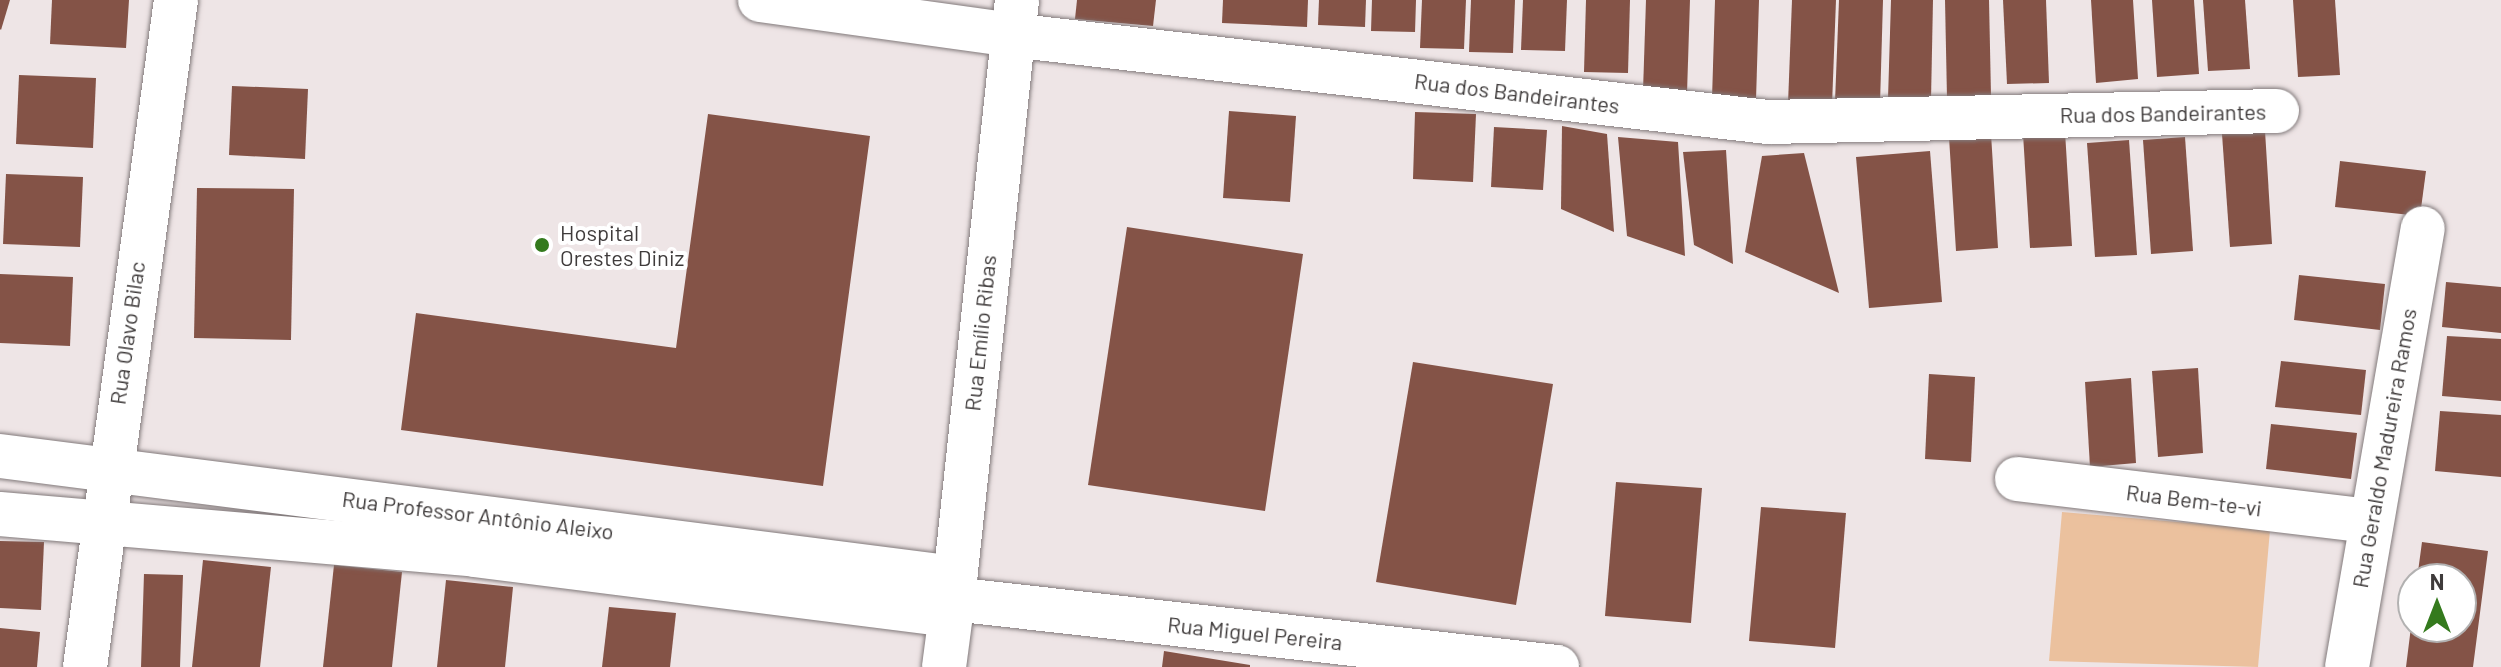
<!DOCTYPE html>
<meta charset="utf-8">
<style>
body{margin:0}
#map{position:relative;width:2501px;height:667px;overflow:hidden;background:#eee5e6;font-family:Barlow,sans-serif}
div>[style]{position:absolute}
.green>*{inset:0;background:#ebc19e}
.building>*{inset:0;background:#845347}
.roads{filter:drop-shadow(0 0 2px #827a7b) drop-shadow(0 0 2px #827a7b)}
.minor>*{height:44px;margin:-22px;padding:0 22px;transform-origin:22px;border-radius:22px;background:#fff}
.tertiary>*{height:44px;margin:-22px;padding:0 22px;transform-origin:22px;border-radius:22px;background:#fff}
.dots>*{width:22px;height:22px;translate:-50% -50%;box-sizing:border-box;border:4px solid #fff;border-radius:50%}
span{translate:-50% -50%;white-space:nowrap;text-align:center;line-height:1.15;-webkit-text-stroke:8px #fff;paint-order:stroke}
.street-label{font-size:22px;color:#3f3b3b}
.poi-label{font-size:22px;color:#3f3b3b}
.left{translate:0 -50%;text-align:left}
.north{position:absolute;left:2397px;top:563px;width:80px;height:80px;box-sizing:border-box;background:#fff;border:2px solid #b2b1b1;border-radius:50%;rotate:0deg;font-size:22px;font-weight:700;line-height:32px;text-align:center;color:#3f3b3b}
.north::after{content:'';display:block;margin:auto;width:28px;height:36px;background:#347a1d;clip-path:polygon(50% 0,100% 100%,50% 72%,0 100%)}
</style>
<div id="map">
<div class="green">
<i style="clip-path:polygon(2062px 512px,2270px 530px,2258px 667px,2049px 661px)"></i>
</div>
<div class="building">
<i style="clip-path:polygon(0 0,10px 0,1px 30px,0 29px)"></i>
<i style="clip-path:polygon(52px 0,129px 0,126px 48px,50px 44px)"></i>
<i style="clip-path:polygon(1077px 0,1156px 0,1153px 26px,1075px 19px)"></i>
<i style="clip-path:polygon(1223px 0,1308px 0,1307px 27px,1222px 23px)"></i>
<i style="clip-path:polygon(1319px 0,1366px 0,1365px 27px,1318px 25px)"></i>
<i style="clip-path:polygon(1372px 0,1416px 0,1415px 32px,1371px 31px)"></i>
<i style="clip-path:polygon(1422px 0,1466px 0,1464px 49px,1420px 48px)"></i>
<i style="clip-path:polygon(1471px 0,1515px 0,1513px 53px,1469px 52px)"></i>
<i style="clip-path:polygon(1523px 0,1567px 0,1565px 51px,1521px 50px)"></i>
<i style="clip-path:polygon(1586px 0,1630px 0,1628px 73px,1584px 72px)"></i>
<i style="clip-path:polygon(1646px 0,1690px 0,1687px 93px,1643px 91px)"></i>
<i style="clip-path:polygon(1715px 0,1759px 0,1756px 100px,1712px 99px)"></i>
<i style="clip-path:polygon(1792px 0,1836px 0,1832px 105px,1788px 104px)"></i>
<i style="clip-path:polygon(1839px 0,1883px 0,1880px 104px,1835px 102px)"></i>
<i style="clip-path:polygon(1891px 0,1933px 0,1931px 100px,1888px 99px)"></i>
<i style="clip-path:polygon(1945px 0,1989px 0,1991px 96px,1947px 98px)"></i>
<i style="clip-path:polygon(2003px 0,2046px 0,2049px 83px,2007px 84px)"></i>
<i style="clip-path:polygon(2091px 0,2133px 0,2138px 79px,2096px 83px)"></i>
<i style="clip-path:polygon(2152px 0,2194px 0,2199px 74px,2157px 77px)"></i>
<i style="clip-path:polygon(2203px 0,2245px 0,2250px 69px,2208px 71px)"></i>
<i style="clip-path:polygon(2293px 0,2335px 0,2340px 75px,2298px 77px)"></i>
<i style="clip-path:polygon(19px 75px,96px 78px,93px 148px,16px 144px)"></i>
<i style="clip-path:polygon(232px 86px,308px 89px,305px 159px,229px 155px)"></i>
<i style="clip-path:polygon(1229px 111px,1296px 116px,1290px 202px,1223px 198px)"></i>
<i style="clip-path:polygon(1415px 112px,1476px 114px,1473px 182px,1413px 179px)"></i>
<i style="clip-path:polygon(708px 114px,870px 136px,823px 486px,401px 430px,416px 313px,676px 348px)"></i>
<i style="clip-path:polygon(1562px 126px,1607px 134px,1614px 232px,1561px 209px)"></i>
<i style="clip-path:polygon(1494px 127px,1547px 130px,1543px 190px,1491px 187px)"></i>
<i style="clip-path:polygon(2265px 131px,2272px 244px,2230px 247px,2222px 134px)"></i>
<i style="clip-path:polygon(2065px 132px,2072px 246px,2030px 248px,2023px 134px)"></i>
<i style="clip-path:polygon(1991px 134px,1998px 248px,1956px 251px,1949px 137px)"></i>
<i style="clip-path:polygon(1618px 137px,1678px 142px,1685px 256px,1627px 236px)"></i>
<i style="clip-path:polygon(2185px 137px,2193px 251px,2151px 254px,2143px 140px)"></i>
<i style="clip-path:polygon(2129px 140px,2137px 255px,2095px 257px,2087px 143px)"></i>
<i style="clip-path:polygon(1726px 150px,1733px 264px,1694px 245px,1683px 152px)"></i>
<i style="clip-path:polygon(1930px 151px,1942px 302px,1869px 308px,1856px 157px)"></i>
<i style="clip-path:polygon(1804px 153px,1839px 293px,1745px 252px,1762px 156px)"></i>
<i style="clip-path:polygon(2340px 161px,2426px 171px,2420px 216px,2335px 207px)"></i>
<i style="clip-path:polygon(6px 174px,83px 177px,80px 247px,3px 244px)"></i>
<i style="clip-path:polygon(197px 188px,294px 189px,291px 340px,194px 338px)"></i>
<i style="clip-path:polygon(1127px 227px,1303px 254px,1265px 511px,1088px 485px)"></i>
<i style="clip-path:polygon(0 274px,73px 277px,70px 346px,0 343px)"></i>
<i style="clip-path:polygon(2299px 275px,2385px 284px,2380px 330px,2294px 320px)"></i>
<i style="clip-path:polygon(2446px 282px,2501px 287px,2501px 333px,2442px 327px)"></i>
<i style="clip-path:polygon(2447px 336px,2501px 339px,2501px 401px,2442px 396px)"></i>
<i style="clip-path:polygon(2281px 361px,2366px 370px,2361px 415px,2275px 407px)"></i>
<i style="clip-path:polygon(1413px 362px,1553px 384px,1516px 605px,1376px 582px)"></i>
<i style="clip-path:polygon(2198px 368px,2203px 453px,2158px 457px,2152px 371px)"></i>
<i style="clip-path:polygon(1929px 374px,1975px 377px,1971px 462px,1925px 459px)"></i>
<i style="clip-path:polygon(2131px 378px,2136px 463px,2090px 467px,2085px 382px)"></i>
<i style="clip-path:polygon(2440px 411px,2501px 415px,2501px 477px,2435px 471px)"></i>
<i style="clip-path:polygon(2271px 424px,2357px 433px,2351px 479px,2266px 469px)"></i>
<i style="clip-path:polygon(1616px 482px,1702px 488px,1691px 623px,1605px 616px)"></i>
<i style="clip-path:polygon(1761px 507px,1846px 513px,1835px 648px,1749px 641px)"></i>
<i style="clip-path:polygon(0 541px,44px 542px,41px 610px,0 608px)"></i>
<i style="clip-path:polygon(2422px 542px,2488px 551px,2473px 667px,2406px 667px,2411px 627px,2461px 627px,2461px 579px,2417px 579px)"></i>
<i style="clip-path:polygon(203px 560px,271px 567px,260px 667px,192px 667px)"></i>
<i style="clip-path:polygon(334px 565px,402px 572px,392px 667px,323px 667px)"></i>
<i style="clip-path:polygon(144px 574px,183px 575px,180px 667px,141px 667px)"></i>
<i style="clip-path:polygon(446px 580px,513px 587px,505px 667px,437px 667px)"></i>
<i style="clip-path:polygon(609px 607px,676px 613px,670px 667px,602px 667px)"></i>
<i style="clip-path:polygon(0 628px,40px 632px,37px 667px,0 667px)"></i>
<i style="clip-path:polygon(1164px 651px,1250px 665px,1250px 667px,1162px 667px)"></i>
</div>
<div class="roads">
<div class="minor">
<i style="left:1011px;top:35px;width:762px;rotate:6.56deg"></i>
<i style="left:1768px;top:122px;width:509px;rotate:-1.24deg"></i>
<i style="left:0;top:456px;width:963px;rotate:7.28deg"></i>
<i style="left:2017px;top:479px;width:355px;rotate:6.8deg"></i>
<i style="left:0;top:514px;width:476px;rotate:4.9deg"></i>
<i style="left:474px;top:555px;width:481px;rotate:7.2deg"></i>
<i style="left:85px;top:667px;width:673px;rotate:-82.23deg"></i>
<i style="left:944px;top:667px;width:69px;rotate:-82.5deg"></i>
<i style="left:2347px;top:667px;width:445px;rotate:-80.2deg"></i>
</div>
<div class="tertiary">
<i style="left:760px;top:0;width:253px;rotate:7.9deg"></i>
<i style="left:1017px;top:0;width:602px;rotate:96.1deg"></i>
<i style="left:953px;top:599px;width:608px;rotate:6.42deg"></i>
</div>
</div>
<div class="dots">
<i style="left:542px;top:245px;background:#347a1d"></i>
</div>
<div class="street-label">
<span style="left:1517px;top:93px;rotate:7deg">Rua dos Bandeirantes</span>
<span style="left:2163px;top:113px;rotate:-1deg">Rua dos Bandeirantes</span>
<span style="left:127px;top:333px;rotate:-82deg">Rua Olavo Bilac</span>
<span style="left:980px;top:333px;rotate:-84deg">Rua Emílio Ribas</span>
<span style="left:2384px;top:448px;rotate:-80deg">Rua Geraldo Madureira Ramos</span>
<span style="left:2194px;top:500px;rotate:7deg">Rua Bem-te-vi</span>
<span style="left:478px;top:515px;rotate:7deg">Rua Professor Antônio Aleixo</span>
<span style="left:1255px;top:633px;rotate:6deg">Rua Miguel Pereira</span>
</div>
<div class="poi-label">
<span class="left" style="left:560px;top:245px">Hospital<br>Orestes Diniz</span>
</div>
<div class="north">N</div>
</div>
